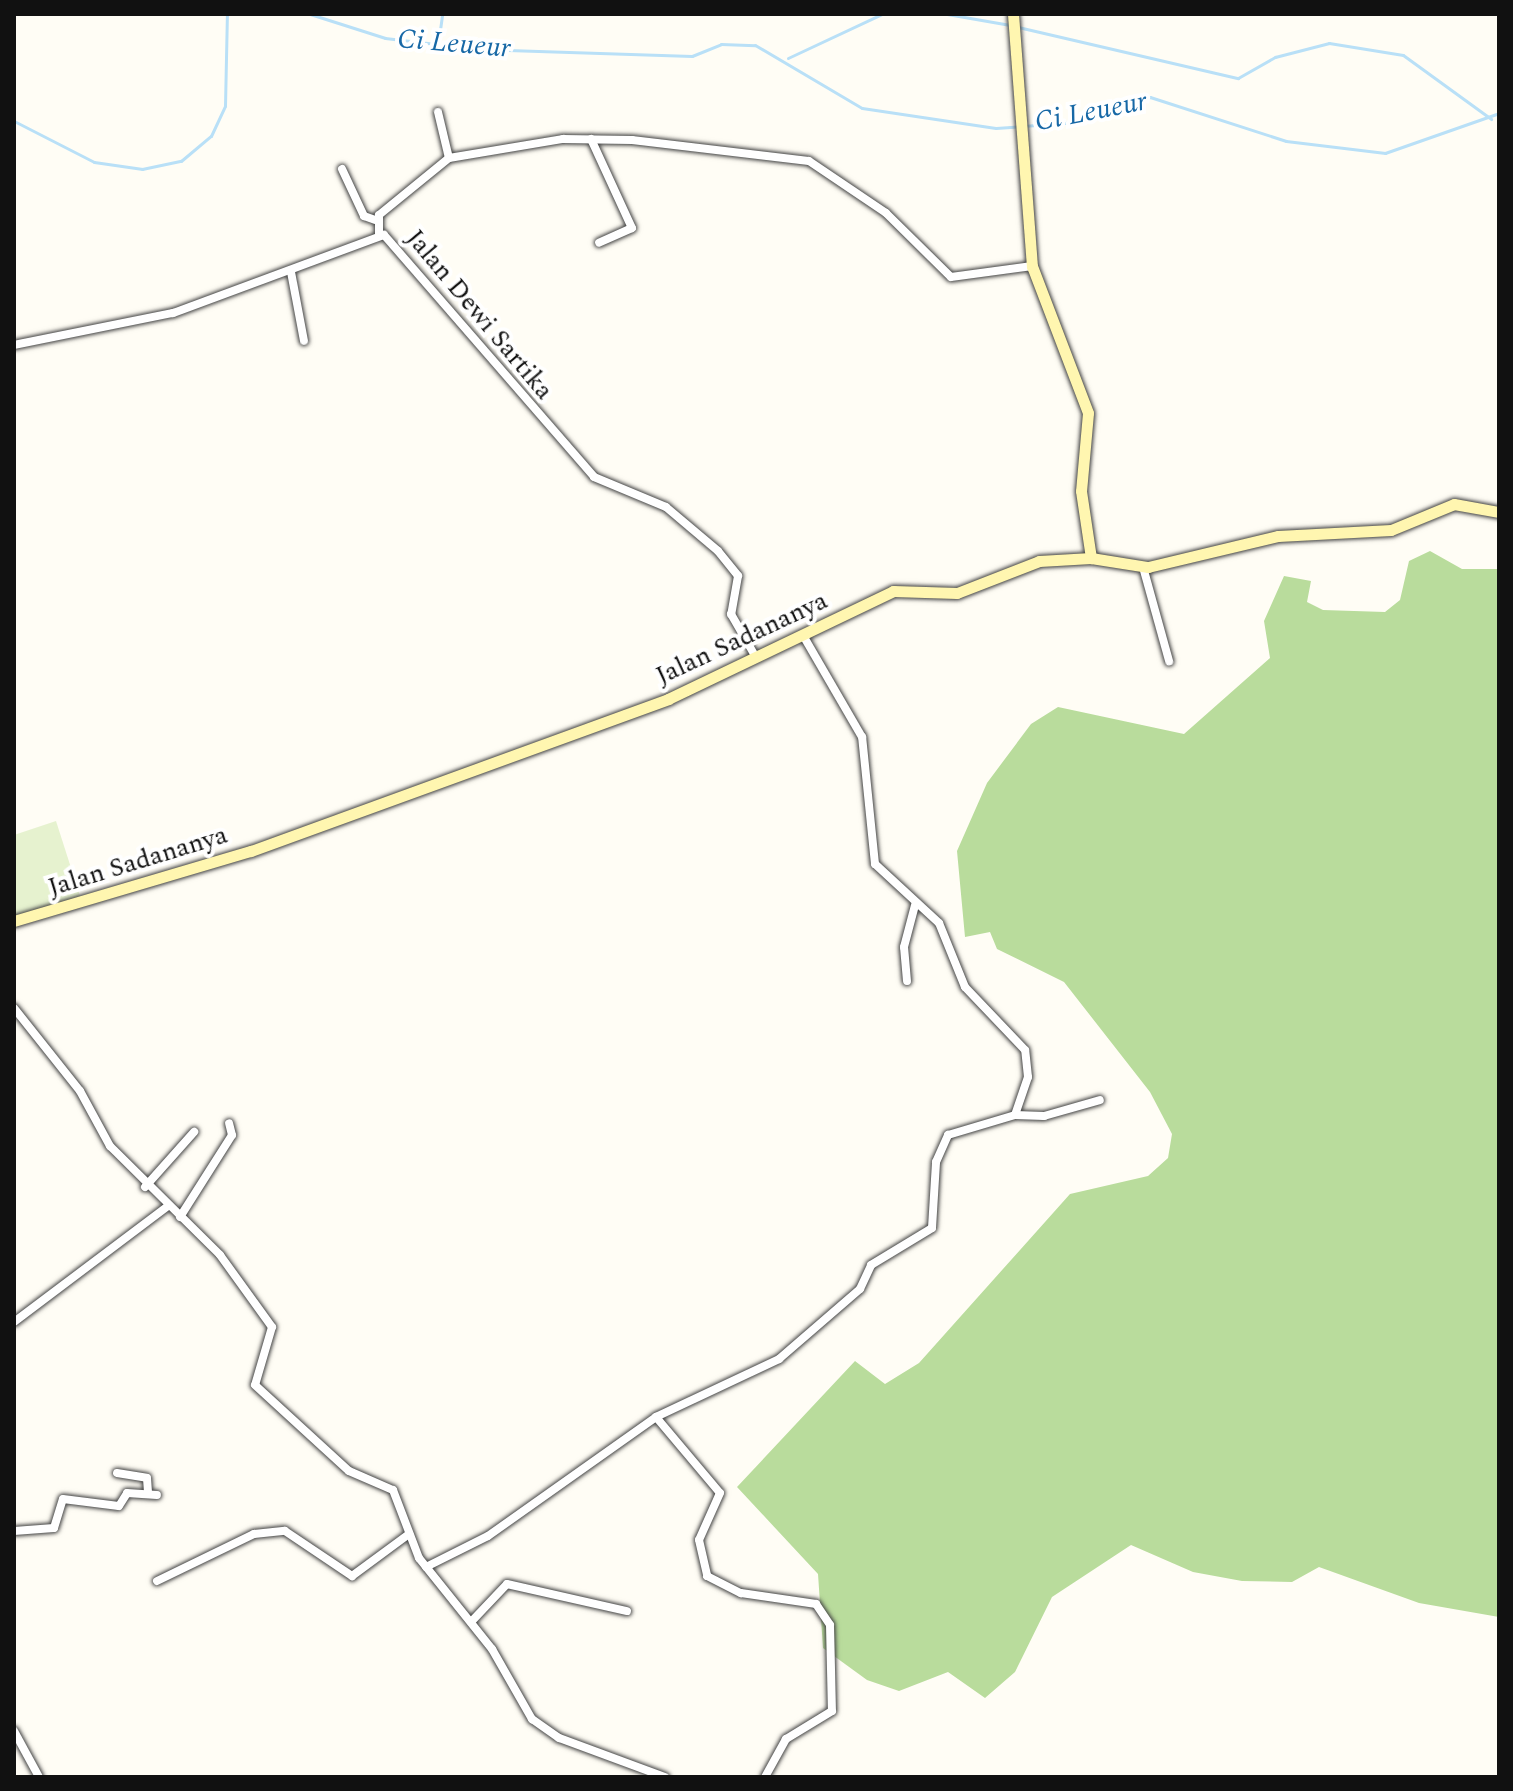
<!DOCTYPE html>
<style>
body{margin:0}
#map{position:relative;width:1513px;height:1791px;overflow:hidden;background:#fffdf5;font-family:Spectral,serif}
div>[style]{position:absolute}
.forest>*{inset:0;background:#b9dc9c}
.pitch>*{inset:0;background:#e6f2cf}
.stream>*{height:3px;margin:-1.5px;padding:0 1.5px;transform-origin:1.5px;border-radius:1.5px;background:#b9e0f7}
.roads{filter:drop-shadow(0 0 2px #444) drop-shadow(0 0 2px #444)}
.street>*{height:8px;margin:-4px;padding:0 4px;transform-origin:4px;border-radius:4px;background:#fff}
.secondary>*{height:11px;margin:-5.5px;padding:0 5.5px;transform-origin:5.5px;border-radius:5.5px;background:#fff6b0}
span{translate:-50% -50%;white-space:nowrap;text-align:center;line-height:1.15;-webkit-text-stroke:8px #fff;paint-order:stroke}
.street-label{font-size:26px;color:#111}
.water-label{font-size:28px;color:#1768a6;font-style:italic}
.frame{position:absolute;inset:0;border:16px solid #111;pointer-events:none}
</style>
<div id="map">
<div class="forest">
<i style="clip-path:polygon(1430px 551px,1462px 569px,1499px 569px,1499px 1617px,1419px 1603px,1319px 1567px,1292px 1582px,1242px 1581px,1193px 1572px,1131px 1545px,1052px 1597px,1015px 1672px,985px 1698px,948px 1672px,899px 1691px,867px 1680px,823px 1648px,818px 1574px,737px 1487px,855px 1361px,885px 1384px,919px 1363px,1070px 1194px,1148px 1176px,1168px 1158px,1172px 1134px,1150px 1092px,1064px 982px,997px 949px,990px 932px,965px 937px,957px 851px,987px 783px,1031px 724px,1058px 707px,1184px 734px,1270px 658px,1264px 621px,1284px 576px,1311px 581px,1307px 602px,1323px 610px,1385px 612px,1400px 600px,1409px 561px)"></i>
</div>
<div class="pitch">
<i style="clip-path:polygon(56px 821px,81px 899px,14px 916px,14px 835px)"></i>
</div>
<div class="stream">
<i style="left:310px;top:14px;width:79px;rotate:17.7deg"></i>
<i style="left:385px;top:38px;width:94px;rotate:6.7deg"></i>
<i style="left:478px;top:49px;width:214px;rotate:1.9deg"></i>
<i style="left:692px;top:56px;width:31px;rotate:-22deg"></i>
<i style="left:721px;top:44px;width:34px;rotate:2deg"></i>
<i style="left:755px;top:45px;width:124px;rotate:30.5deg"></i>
<i style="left:862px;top:108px;width:135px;rotate:8.5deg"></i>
<i style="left:996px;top:128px;width:69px;rotate:-4.1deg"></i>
<i style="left:1065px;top:123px;width:89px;rotate:-17deg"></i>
<i style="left:1150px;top:97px;width:143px;rotate:17.9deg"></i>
<i style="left:1286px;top:141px;width:100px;rotate:6.9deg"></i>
<i style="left:1385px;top:153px;width:121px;rotate:-19.3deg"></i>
<i style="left:947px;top:14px;width:64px;rotate:9.9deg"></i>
<i style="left:1018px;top:27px;width:226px;rotate:13.1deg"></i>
<i style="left:1238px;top:78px;width:43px;rotate:-29.6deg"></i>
<i style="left:1275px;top:57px;width:56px;rotate:-14.5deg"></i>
<i style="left:1329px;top:43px;width:75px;rotate:9.2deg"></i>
<i style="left:1403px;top:55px;width:109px;rotate:36deg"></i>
<i style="left:438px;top:44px;width:30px;rotate:-82deg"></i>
<i style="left:788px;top:58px;width:104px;rotate:-25.1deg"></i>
<i style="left:14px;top:121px;width:90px;rotate:27.1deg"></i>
<i style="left:94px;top:162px;width:49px;rotate:8.3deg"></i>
<i style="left:142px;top:169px;width:40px;rotate:-12deg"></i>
<i style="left:181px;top:161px;width:39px;rotate:-40deg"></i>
<i style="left:211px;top:136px;width:33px;rotate:-65deg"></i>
<i style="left:225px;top:106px;width:92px;rotate:-88.8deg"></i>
</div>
<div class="roads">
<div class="street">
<i style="left:438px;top:112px;width:47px;rotate:76.6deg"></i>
<i style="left:591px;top:139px;width:98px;rotate:65.3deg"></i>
<i style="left:632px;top:228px;width:36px;rotate:156deg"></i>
<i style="left:342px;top:169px;width:52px;rotate:64.9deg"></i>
<i style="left:364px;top:216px;width:12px;rotate:20deg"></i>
<i style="left:379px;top:234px;width:19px;rotate:-90deg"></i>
<i style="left:379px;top:215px;width:90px;rotate:-39.2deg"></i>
<i style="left:449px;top:158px;width:116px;rotate:-9.5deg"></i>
<i style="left:563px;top:139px;width:69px;rotate:0.8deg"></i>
<i style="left:632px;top:140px;width:178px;rotate:6.8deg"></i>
<i style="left:809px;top:161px;width:93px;rotate:34deg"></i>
<i style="left:886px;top:213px;width:91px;rotate:44.6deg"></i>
<i style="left:951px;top:277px;width:82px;rotate:-7.7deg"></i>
<i style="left:291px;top:272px;width:70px;rotate:79.3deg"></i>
<i style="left:14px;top:345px;width:162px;rotate:-11.4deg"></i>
<i style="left:173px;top:313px;width:225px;rotate:-20.3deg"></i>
<i style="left:384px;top:235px;width:320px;rotate:49deg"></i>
<i style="left:594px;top:477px;width:78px;rotate:22.6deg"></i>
<i style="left:666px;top:507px;width:68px;rotate:40.2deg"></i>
<i style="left:718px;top:551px;width:32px;rotate:51deg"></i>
<i style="left:738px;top:576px;width:39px;rotate:100deg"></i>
<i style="left:731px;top:614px;width:46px;rotate:60.1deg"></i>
<i style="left:1143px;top:567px;width:98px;rotate:74.5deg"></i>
<i style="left:907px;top:981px;width:34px;rotate:-95deg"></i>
<i style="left:904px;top:947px;width:43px;rotate:-75.3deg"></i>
<i style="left:14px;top:1008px;width:106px;rotate:51.5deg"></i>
<i style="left:80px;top:1091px;width:63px;rotate:61.4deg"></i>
<i style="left:110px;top:1146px;width:155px;rotate:44.7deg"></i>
<i style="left:220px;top:1255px;width:89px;rotate:54.2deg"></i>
<i style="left:272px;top:1327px;width:60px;rotate:106.3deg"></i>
<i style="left:255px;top:1385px;width:127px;rotate:42.5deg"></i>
<i style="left:349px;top:1471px;width:48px;rotate:23.4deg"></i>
<i style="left:393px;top:1490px;width:73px;rotate:69.1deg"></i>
<i style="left:419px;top:1558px;width:117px;rotate:51.3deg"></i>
<i style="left:492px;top:1649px;width:81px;rotate:60.3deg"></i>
<i style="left:532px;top:1719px;width:33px;rotate:35deg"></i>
<i style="left:559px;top:1738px;width:113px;rotate:20.2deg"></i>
<i style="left:1015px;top:1115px;width:29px;rotate:2deg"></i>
<i style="left:1044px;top:1116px;width:58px;rotate:-15.9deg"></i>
<i style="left:145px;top:1187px;width:74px;rotate:-48.3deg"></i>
<i style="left:180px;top:1217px;width:97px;rotate:-57.6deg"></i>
<i style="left:232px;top:1135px;width:12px;rotate:-104deg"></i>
<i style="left:14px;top:1322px;width:193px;rotate:-37deg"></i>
<i style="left:656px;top:1417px;width:99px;rotate:49.9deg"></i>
<i style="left:720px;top:1493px;width:51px;rotate:114.1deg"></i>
<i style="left:699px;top:1540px;width:37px;rotate:77deg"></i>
<i style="left:707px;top:1576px;width:38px;rotate:27deg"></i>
<i style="left:741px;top:1593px;width:76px;rotate:8.3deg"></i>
<i style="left:816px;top:1604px;width:25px;rotate:56deg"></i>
<i style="left:830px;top:1625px;width:86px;rotate:88.7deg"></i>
<i style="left:832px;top:1711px;width:54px;rotate:148.7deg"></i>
<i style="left:786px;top:1739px;width:43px;rotate:118.9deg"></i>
<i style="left:117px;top:1473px;width:30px;rotate:9deg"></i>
<i style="left:147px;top:1478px;width:16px;rotate:86deg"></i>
<i style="left:14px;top:1531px;width:40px;rotate:-4.3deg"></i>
<i style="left:54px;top:1528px;width:30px;rotate:-73deg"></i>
<i style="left:63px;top:1499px;width:56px;rotate:7.1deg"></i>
<i style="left:119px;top:1506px;width:15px;rotate:-58deg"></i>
<i style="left:127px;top:1493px;width:30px;rotate:4deg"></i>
<i style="left:426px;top:1567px;width:69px;rotate:-26.6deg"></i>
<i style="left:488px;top:1536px;width:206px;rotate:-35.3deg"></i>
<i style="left:656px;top:1417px;width:136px;rotate:-25.2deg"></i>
<i style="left:779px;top:1359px;width:107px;rotate:-40.8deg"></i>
<i style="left:860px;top:1289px;width:26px;rotate:-65deg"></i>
<i style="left:871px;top:1265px;width:71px;rotate:-31.2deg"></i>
<i style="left:932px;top:1228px;width:66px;rotate:-86.5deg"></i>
<i style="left:936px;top:1162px;width:30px;rotate:-66deg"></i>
<i style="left:948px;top:1135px;width:70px;rotate:-16.6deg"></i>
<i style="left:1015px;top:1115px;width:40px;rotate:-71.1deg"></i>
<i style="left:1028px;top:1077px;width:27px;rotate:-96deg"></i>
<i style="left:1025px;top:1050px;width:87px;rotate:-133.6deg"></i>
<i style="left:965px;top:987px;width:69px;rotate:-112.1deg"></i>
<i style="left:939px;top:923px;width:87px;rotate:-137.3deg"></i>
<i style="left:875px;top:864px;width:128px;rotate:-95.8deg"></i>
<i style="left:862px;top:737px;width:116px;rotate:-120.1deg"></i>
<i style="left:157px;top:1581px;width:108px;rotate:-25.9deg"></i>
<i style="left:254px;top:1534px;width:31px;rotate:-6deg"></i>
<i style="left:285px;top:1531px;width:81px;rotate:33.9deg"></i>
<i style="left:352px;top:1576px;width:71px;rotate:-36.4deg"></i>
<i style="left:471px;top:1622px;width:52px;rotate:-46.5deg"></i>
<i style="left:507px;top:1584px;width:123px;rotate:12.7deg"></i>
<i style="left:14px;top:1731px;width:52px;rotate:61.5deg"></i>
</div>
<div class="secondary">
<i style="left:1013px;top:14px;width:253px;rotate:85.7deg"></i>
<i style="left:1032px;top:266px;width:157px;rotate:69.1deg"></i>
<i style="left:1088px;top:413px;width:78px;rotate:95.1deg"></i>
<i style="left:1081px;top:491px;width:68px;rotate:81.5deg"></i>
<i style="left:14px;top:921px;width:247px;rotate:-16.5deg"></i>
<i style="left:251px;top:851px;width:444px;rotate:-20deg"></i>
<i style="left:668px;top:699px;width:250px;rotate:-25.6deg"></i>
<i style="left:893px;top:591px;width:64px;rotate:1.8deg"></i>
<i style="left:957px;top:593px;width:88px;rotate:-21.3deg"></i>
<i style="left:1039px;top:561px;width:52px;rotate:-3.3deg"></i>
<i style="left:1091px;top:558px;width:58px;rotate:9deg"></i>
<i style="left:1148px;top:567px;width:134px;rotate:-13.4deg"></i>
<i style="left:1278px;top:536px;width:113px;rotate:-3deg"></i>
<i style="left:1391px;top:530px;width:68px;rotate:-22.4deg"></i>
<i style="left:1454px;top:504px;width:46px;rotate:10.1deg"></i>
</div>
</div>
<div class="street-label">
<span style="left:479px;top:315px;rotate:50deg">Jalan Dewi Sartika</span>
<span style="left:742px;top:639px;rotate:-25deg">Jalan Sadananya</span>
<span style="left:138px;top:862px;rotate:-17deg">Jalan Sadananya</span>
</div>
<div class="water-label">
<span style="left:454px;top:44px;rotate:5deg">Ci Leueur</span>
<span style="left:1091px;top:112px;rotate:-11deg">Ci Leueur</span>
</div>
<div class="frame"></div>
</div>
